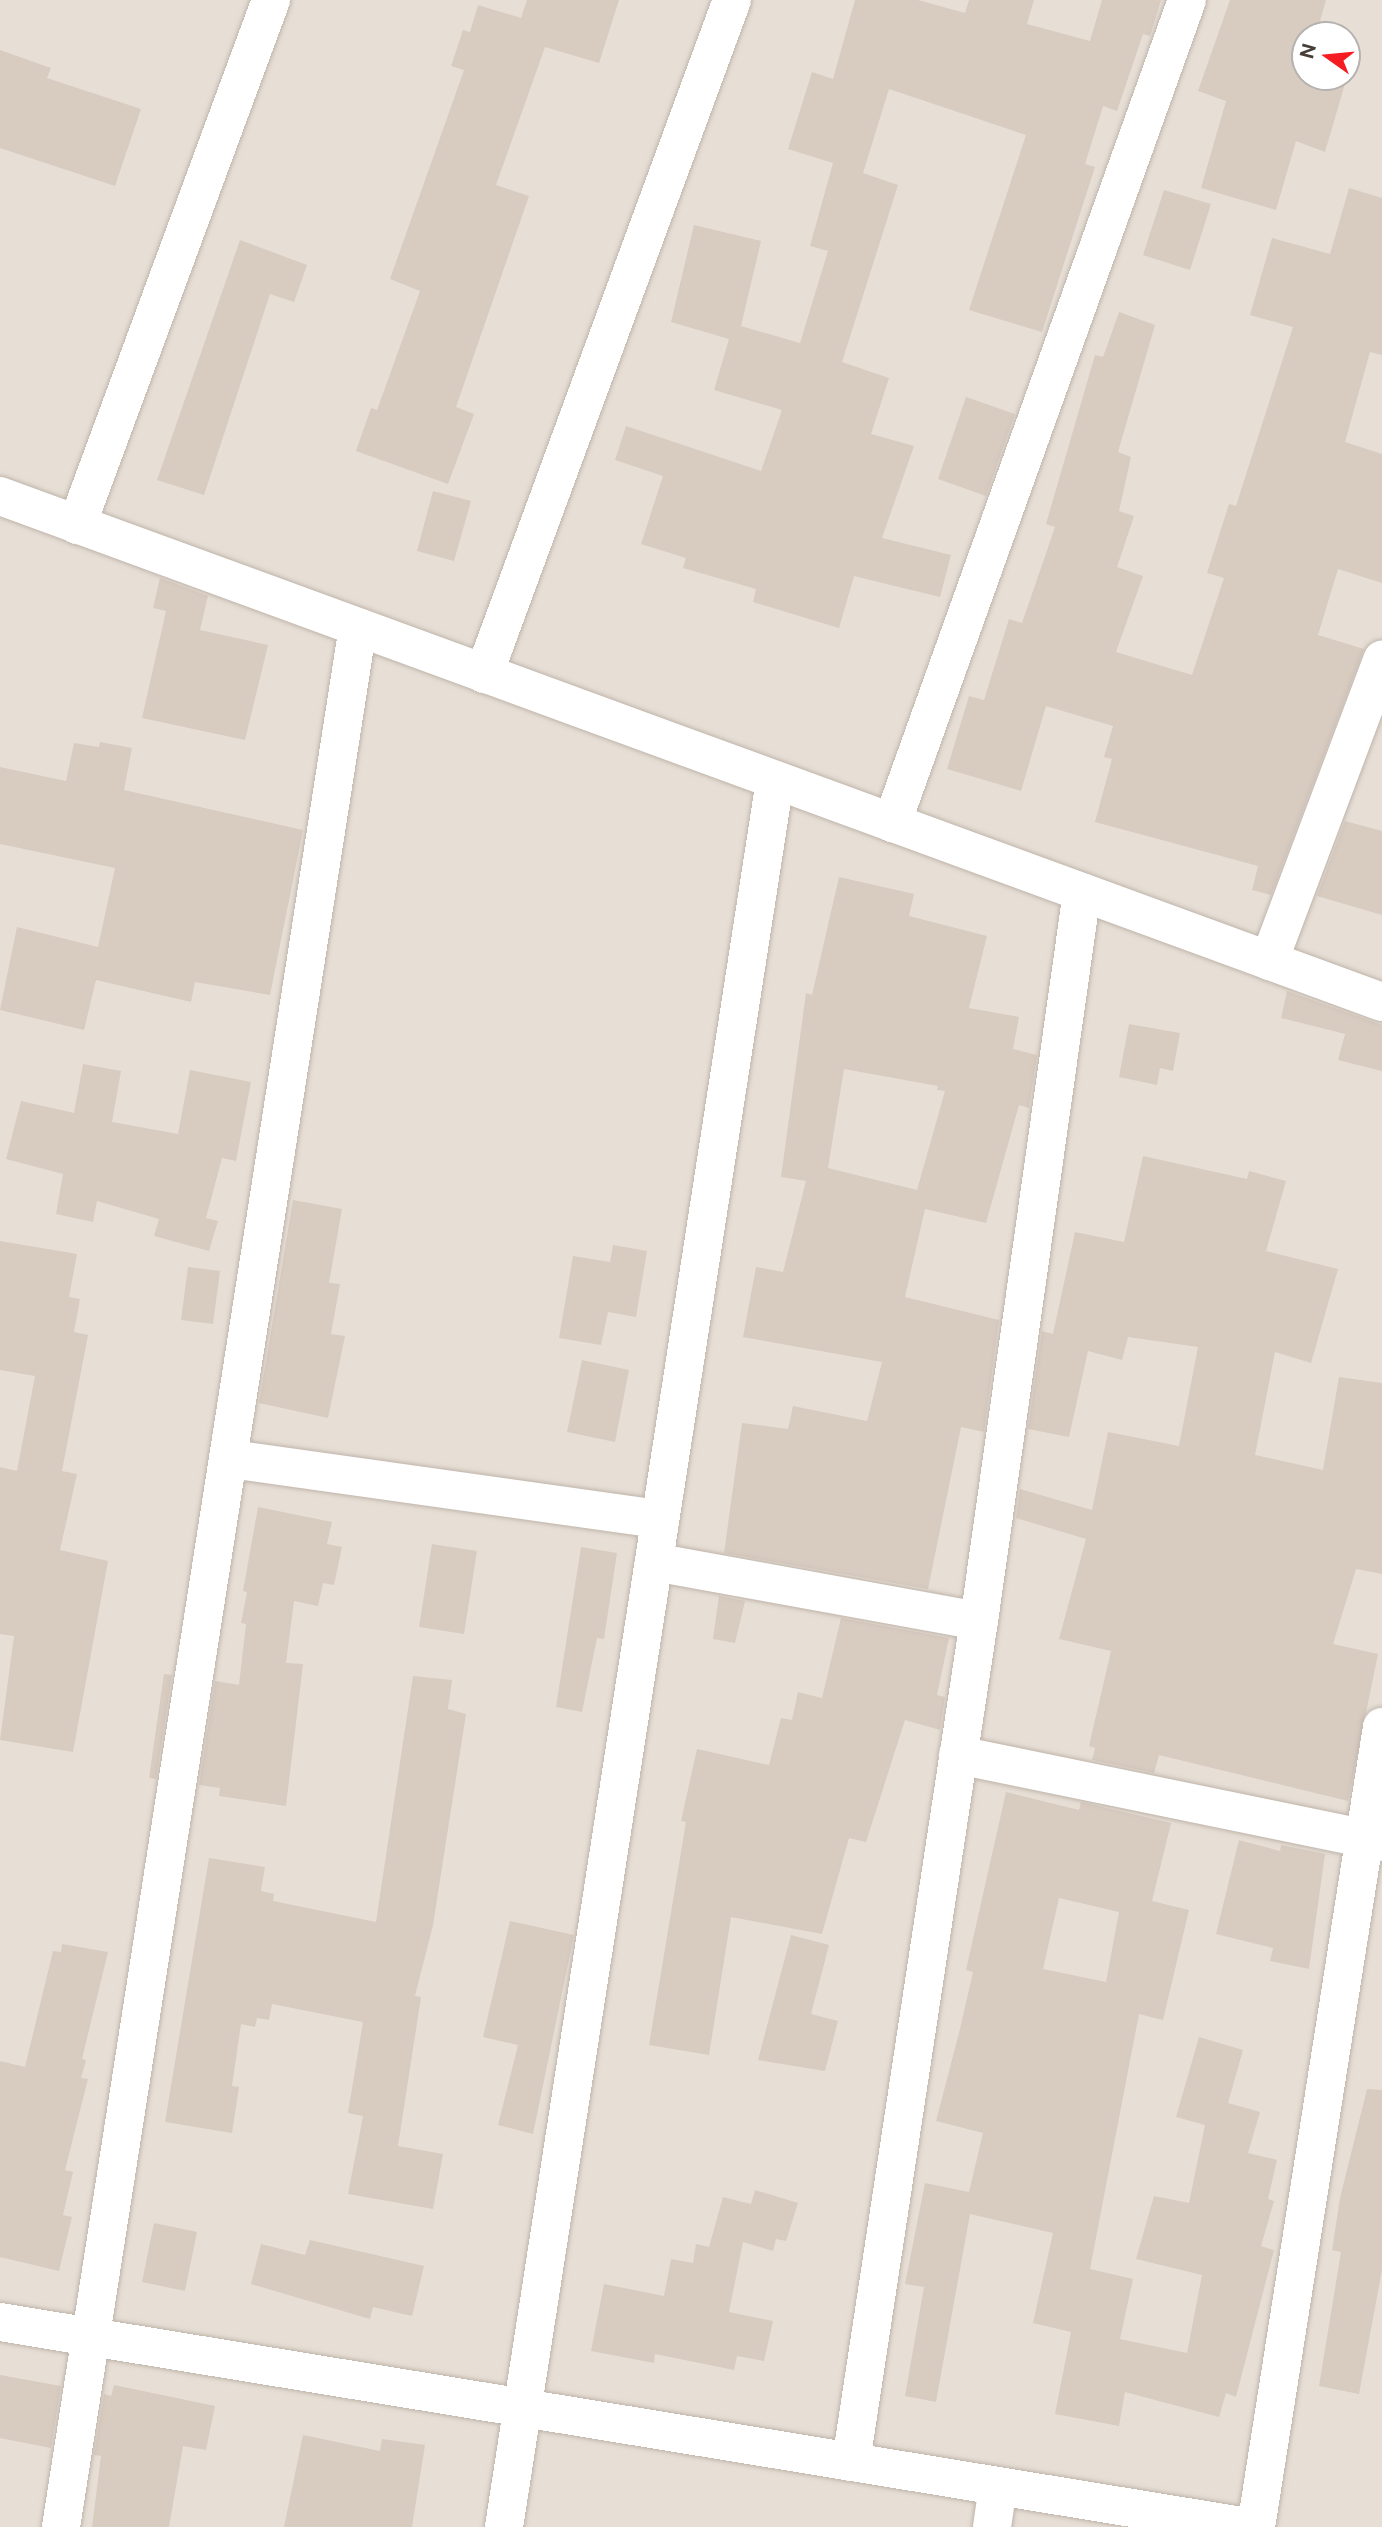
<!DOCTYPE html>
<style>
body{margin:0}
#map{position:relative;width:1382px;height:2527px;overflow:hidden;background:#f3eee8;font-family:"Public Sans",sans-serif}
div>[style]{position:absolute}
.residential>*{inset:0;background:#e7dfd6}
.building>*{inset:0;background:#d8cbc0}
.roads{filter:drop-shadow(0 0 2px #bfb4aa) drop-shadow(0 0 2px #bfb4aa)}
.minor>*{height:38px;margin:-19px;padding:0 19px;transform-origin:19px;border-radius:19px;background:#fff}
span{translate:-50% -50%;white-space:nowrap;text-align:center;line-height:1.15;-webkit-text-stroke:5px #fff;paint-order:stroke}
.north{position:absolute;left:1291px;top:21px;width:70px;height:70px;box-sizing:border-box;background:#fff;border:2px solid #b5b2af;border-radius:50%;rotate:285deg;font-size:19px;font-weight:700;line-height:28px;text-align:center;color:#473e37}
.north::after{content:'';display:block;margin:auto;width:24px;height:32px;background:#f51d22;clip-path:polygon(50% 0,100% 100%,50% 72%,0 100%)}
</style>
<div id="map">
<div class="residential">
<i style="clip-path:polygon(evenodd,0 0,1382px 0,1382px 2527px,0 2527px,0 0,1305px 35px,1347px 35px,1347px 77px,1305px 77px,1305px 35px)"></i>
</div>
<div class="building">
<i style="clip-path:polygon(527px 0,619px 0,599px 63px,545px 47px,496px 185px,529px 196px,456px 407px,474px 414px,448px 484px,356px 451px,371px 408px,377px 410px,420px 291px,390px 279px,464px 70px,451px 66px,463px 30px,470px 32px,478px 5px,521px 18px)"></i>
<i style="clip-path:polygon(855px 0,918px 0,965px 13px,969px 0,1034px 0,1027px 24px,1090px 41px,1102px 0,1161px 0,1150px 36px,1143px 34px,1117px 111px,1103px 106px,1085px 164px,1095px 167px,1042px 332px,969px 310px,1026px 135px,889px 89px,863px 173px,898px 185px,842px 362px,889px 378px,871px 434px,914px 446px,882px 538px,951px 555px,940px 597px,854px 576px,839px 628px,753px 602px,756px 589px,683px 568px,686px 558px,641px 544px,663px 476px,615px 460px,626px 426px,761px 471px,782px 410px,714px 390px,729px 339px,671px 322px,694px 225px,761px 241px,741px 326px,800px 343px,828px 251px,810px 246px,833px 163px,788px 149px,812px 72px,833px 79px)"></i>
<i style="clip-path:polygon(1230px 0,1326px 0,1316px 35px,1305px 35px,1305px 77px,1347px 77px,1325px 152px,1296px 141px,1276px 210px,1201px 188px,1226px 101px,1198px 91px)"></i>
<i style="clip-path:polygon(0 50px,51px 68px,47px 78px,141px 109px,115px 186px,0 148px)"></i>
<i style="clip-path:polygon(1349px 188px,1382px 198px,1382px 355px,1370px 352px,1345px 442px,1382px 454px,1382px 583px,1338px 569px,1318px 635px,1364px 649px,1271px 895px,1252px 890px,1258px 866px,1095px 822px,1112px 759px,1104px 757px,1113px 726px,1046px 706px,1021px 791px,947px 769px,969px 696px,984px 700px,1009px 619px,1022px 623px,1055px 527px,1046px 524px,1095px 355px,1103px 357px,1119px 312px,1155px 325px,1118px 452px,1131px 457px,1119px 511px,1134px 516px,1117px 567px,1143px 576px,1116px 652px,1192px 675px,1224px 578px,1207px 573px,1229px 504px,1236px 506px,1293px 327px,1250px 315px,1272px 238px,1330px 254px)"></i>
<i style="clip-path:polygon(1164px 190px,1211px 204px,1190px 270px,1143px 255px)"></i>
<i style="clip-path:polygon(240px 240px,307px 265px,294px 302px,270px 294px,204px 495px,157px 480px)"></i>
<i style="clip-path:polygon(966px 397px,1015px 414px,986px 496px,938px 479px)"></i>
<i style="clip-path:polygon(433px 491px,471px 501px,454px 561px,417px 551px)"></i>
<i style="clip-path:polygon(160px 578px,208px 596px,200px 630px,268px 645px,245px 740px,142px 718px,166px 611px,153px 608px)"></i>
<i style="clip-path:polygon(100px 742px,132px 748px,124px 790px,303px 830px,270px 995px,195px 982px,191px 1002px,96px 980px,84px 1030px,0 1010px,17px 927px,98px 947px,115px 868px,0 844px,0 767px,66px 781px,74px 743px,99px 747px)"></i>
<i style="clip-path:polygon(1345px 821px,1382px 831px,1382px 915px,1317px 896px)"></i>
<i style="clip-path:polygon(evenodd,839px 877px,914px 894px,909px 916px,987px 936px,969px 1008px,1019px 1017px,1013px 1049px,1037px 1055px,1029px 1108px,1019px 1105px,986px 1223px,925px 1209px,905px 1297px,999px 1320px,984px 1432px,961px 1427px,928px 1589px,724px 1553px,742px 1423px,788px 1429px,793px 1406px,867px 1421px,882px 1362px,743px 1337px,756px 1267px,783px 1272px,806px 1181px,781px 1177px,806px 993px,812px 995px,839px 877px,844px 1069px,938px 1086px,937px 1090px,945px 1091px,917px 1190px,828px 1168px,844px 1069px)"></i>
<i style="clip-path:polygon(1287px 991px,1382px 1025px,1382px 1071px,1338px 1060px,1345px 1034px,1281px 1018px)"></i>
<i style="clip-path:polygon(1129px 1024px,1180px 1033px,1173px 1071px,1160px 1068px,1157px 1085px,1119px 1077px)"></i>
<i style="clip-path:polygon(83px 1064px,121px 1071px,112px 1122px,178px 1134px,190px 1070px,251px 1082px,236px 1161px,222px 1158px,206px 1218px,218px 1221px,209px 1251px,154px 1236px,159px 1219px,97px 1201px,93px 1222px,56px 1214px,63px 1174px,6px 1159px,21px 1101px,74px 1113px)"></i>
<i style="clip-path:polygon(1143px 1156px,1247px 1179px,1249px 1171px,1286px 1181px,1266px 1251px,1338px 1269px,1311px 1363px,1275px 1352px,1255px 1455px,1323px 1470px,1339px 1377px,1382px 1383px,1382px 1574px,1356px 1569px,1333px 1644px,1378px 1654px,1348px 1801px,1159px 1755px,1154px 1773px,1092px 1760px,1095px 1748px,1089px 1746px,1111px 1651px,1059px 1639px,1086px 1539px,1016px 1518px,1020px 1489px,1092px 1510px,1108px 1432px,1179px 1446px,1198px 1347px,1128px 1337px,1122px 1360px,1088px 1351px,1069px 1437px,1028px 1429px,1042px 1331px,1053px 1334px,1075px 1232px,1124px 1242px)"></i>
<i style="clip-path:polygon(293px 1200px,342px 1209px,329px 1283px,340px 1284px,331px 1334px,345px 1336px,328px 1418px,259px 1403px)"></i>
<i style="clip-path:polygon(0 1241px,77px 1254px,69px 1297px,80px 1299px,74px 1332px,88px 1335px,62px 1471px,77px 1474px,60px 1550px,108px 1561px,73px 1752px,0 1740px,14px 1636px,0 1634px,0 1467px,17px 1471px,35px 1376px,0 1370px)"></i>
<i style="clip-path:polygon(613px 1245px,647px 1251px,636px 1317px,608px 1312px,601px 1345px,559px 1338px,573px 1256px,610px 1262px)"></i>
<i style="clip-path:polygon(188px 1267px,220px 1271px,213px 1324px,181px 1320px)"></i>
<i style="clip-path:polygon(582px 1360px,629px 1370px,615px 1442px,567px 1432px)"></i>
<i style="clip-path:polygon(258px 1507px,332px 1522px,327px 1544px,342px 1547px,334px 1585px,323px 1583px,318px 1606px,294px 1601px,286px 1663px,303px 1664px,286px 1806px,219px 1796px,220px 1788px,199px 1785px,215px 1681px,239px 1685px,246px 1624px,241px 1623px,247px 1592px,243px 1591px)"></i>
<i style="clip-path:polygon(432px 1544px,477px 1551px,464px 1634px,419px 1627px)"></i>
<i style="clip-path:polygon(581px 1547px,617px 1553px,604px 1639px,597px 1638px,582px 1712px,556px 1707px)"></i>
<i style="clip-path:polygon(719px 1596px,745px 1601px,735px 1643px,713px 1639px)"></i>
<i style="clip-path:polygon(841px 1618px,949px 1638px,937px 1695px,945px 1697px,940px 1730px,905px 1720px,866px 1842px,849px 1838px,822px 1934px,731px 1917px,709px 2055px,649px 2045px,686px 1822px,681px 1821px,697px 1749px,769px 1765px,781px 1718px,792px 1720px,798px 1692px,822px 1698px)"></i>
<i style="clip-path:polygon(164px 1674px,172px 1675px,156px 1779px,149px 1778px)"></i>
<i style="clip-path:polygon(413px 1676px,452px 1680px,448px 1709px,466px 1714px,433px 1925px,415px 1996px,421px 1997px,398px 2146px,443px 2154px,433px 2209px,348px 2194px,363px 2116px,348px 2113px,363px 2022px,272px 2004px,269px 2020px,257px 2018px,255px 2027px,241px 2024px,232px 2086px,239px 2087px,232px 2133px,165px 2122px,209px 1858px,265px 1867px,261px 1891px,274px 1894px,273px 1901px,376px 1922px)"></i>
<i style="clip-path:polygon(evenodd,1006px 1792px,1079px 1810px,1081px 1802px,1171px 1823px,1152px 1901px,1189px 1910px,1163px 2020px,1139px 2014px,1090px 2269px,1133px 2279px,1120px 2339px,1187px 2353px,1202px 2275px,1136px 2259px,1154px 2196px,1189px 2203px,1205px 2125px,1176px 2117px,1199px 2037px,1243px 2050px,1228px 2103px,1260px 2112px,1248px 2153px,1277px 2160px,1268px 2199px,1274px 2201px,1261px 2246px,1274px 2250px,1236px 2397px,1226px 2393px,1219px 2417px,1125px 2392px,1119px 2426px,1055px 2414px,1071px 2332px,1033px 2323px,1053px 2233px,970px 2214px,936px 2402px,905px 2396px,924px 2287px,905px 2284px,925px 2183px,969px 2192px,983px 2133px,936px 2121px,959px 2033px,973px 1972px,966px 1970px,1006px 1792px,1059px 1898px,1119px 1912px,1106px 1982px,1043px 1969px,1059px 1898px)"></i>
<i style="clip-path:polygon(1239px 1840px,1280px 1851px,1281px 1845px,1325px 1854px,1309px 1969px,1270px 1961px,1273px 1948px,1216px 1934px)"></i>
<i style="clip-path:polygon(510px 1921px,574px 1935px,533px 2134px,498px 2125px,518px 2045px,483px 2037px)"></i>
<i style="clip-path:polygon(791px 1935px,829px 1945px,811px 2014px,838px 2021px,825px 2071px,758px 2060px)"></i>
<i style="clip-path:polygon(62px 1944px,108px 1952px,82px 2059px,86px 2060px,81px 2078px,88px 2079px,65px 2170px,73px 2172px,63px 2215px,72px 2217px,59px 2271px,0 2257px,0 2061px,25px 2067px,53px 1951px,61px 1952px)"></i>
<i style="clip-path:polygon(1367px 2089px,1382px 2090px,1382px 2270px,1359px 2394px,1319px 2386px,1341px 2252px,1332px 2250px,1340px 2198px)"></i>
<i style="clip-path:polygon(755px 2190px,798px 2203px,786px 2241px,776px 2239px,773px 2251px,743px 2242px,729px 2312px,773px 2321px,764px 2361px,737px 2356px,734px 2370px,655px 2354px,654px 2363px,591px 2351px,604px 2284px,664px 2296px,671px 2259px,693px 2263px,696px 2244px,709px 2247px,723px 2197px,751px 2204px)"></i>
<i style="clip-path:polygon(154px 2223px,197px 2232px,185px 2291px,142px 2282px)"></i>
<i style="clip-path:polygon(310px 2240px,424px 2266px,412px 2316px,373px 2307px,370px 2319px,251px 2284px,261px 2244px,305px 2255px)"></i>
<i style="clip-path:polygon(0 2375px,61px 2386px,51px 2448px,0 2438px)"></i>
<i style="clip-path:polygon(114px 2385px,215px 2406px,206px 2450px,183px 2446px,169px 2527px,92px 2527px,101px 2456px,94px 2455px,104px 2394px,111px 2396px)"></i>
<i style="clip-path:polygon(303px 2435px,380px 2451px,382px 2439px,425px 2445px,412px 2527px,284px 2527px)"></i>
</div>
<div class="roads">
<div class="minor">
<i style="left:0;top:496px;width:1472px;rotate:20.11deg"></i>
<i style="left:77px;top:525px;width:560px;rotate:-69.72deg"></i>
<i style="left:484px;top:674px;width:718px;rotate:-69.8deg"></i>
<i style="left:892px;top:823px;width:874px;rotate:-70.28deg"></i>
<i style="left:1269px;top:961px;width:322px;rotate:-69.4deg"></i>
<i style="left:231px;top:1459px;width:433px;rotate:8deg"></i>
<i style="left:654px;top:1562px;width:330px;rotate:10.3deg"></i>
<i style="left:958px;top:1755px;width:433px;rotate:11.6deg"></i>
<i style="left:0;top:2322px;width:1265px;rotate:9.33deg"></i>
<i style="left:851px;top:2462px;width:851px;rotate:-81.35deg"></i>
<i style="left:979px;top:1621px;width:736px;rotate:-81.96deg"></i>
<i style="left:61px;top:2527px;width:1923px;rotate:-81.12deg"></i>
<i style="left:504px;top:2527px;width:1768px;rotate:-81.18deg"></i>
<i style="left:992px;top:2527px;width:41px;rotate:-81.7deg"></i>
<i style="left:1256px;top:2527px;width:810px;rotate:-81.05deg"></i>
</div>
</div>
<div class="north">N</div>
</div>
